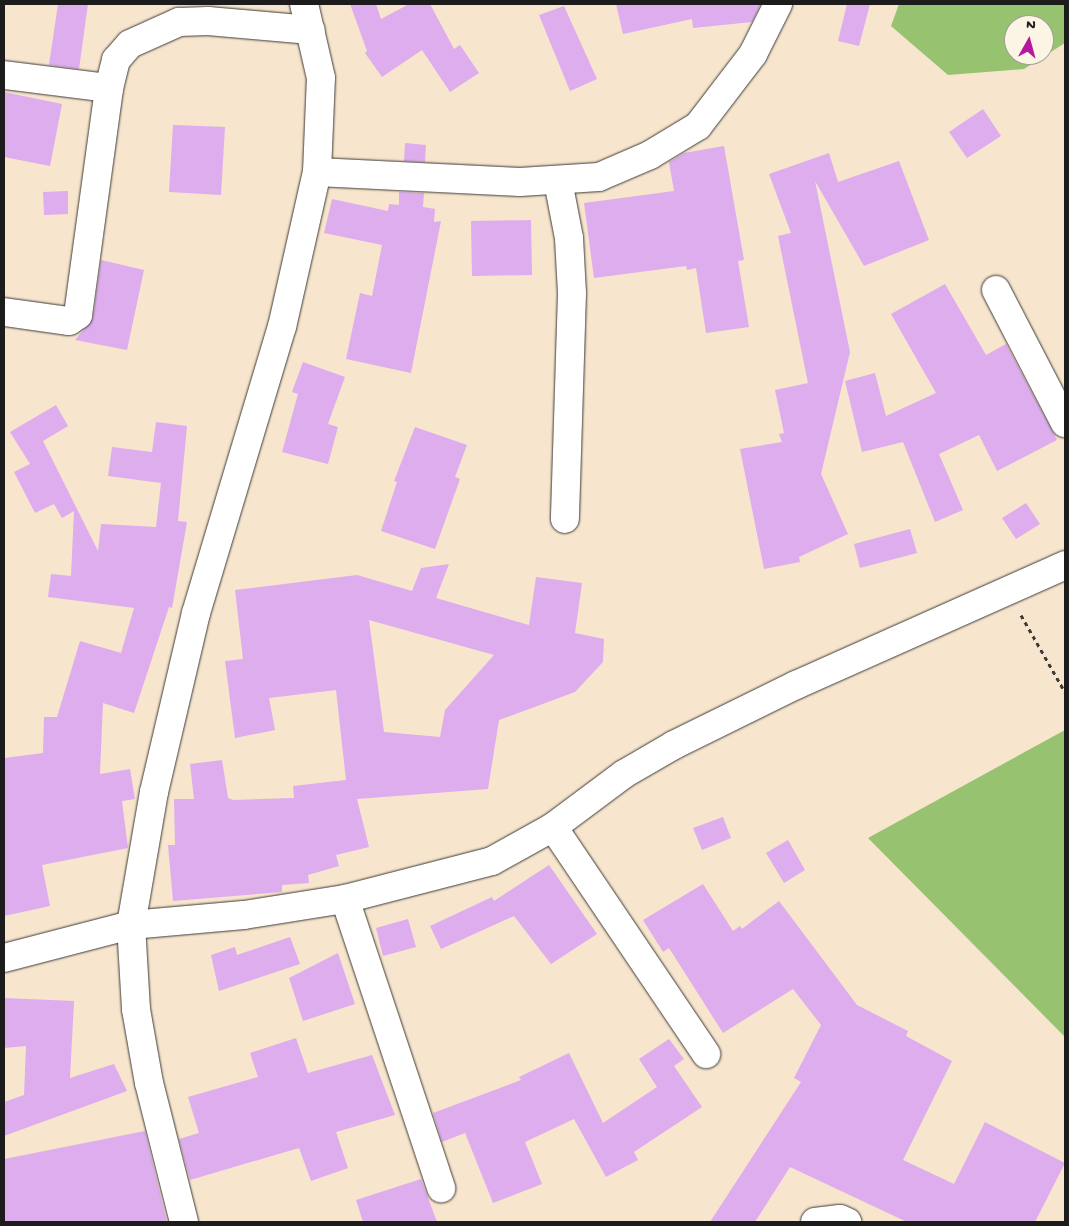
<!DOCTYPE html>
<style>
body{margin:0}
#map{position:relative;width:1069px;height:1226px;overflow:hidden;background:#f7e5cd;font-family:"Gochi Hand",sans-serif}
div>[style]{position:absolute}
.green>*{inset:0;background:#97c370}
.building>*{inset:0;background:#ddadee}
.path>*{height:3px;margin-top:-1.5px;transform-origin:0;background:repeating-linear-gradient(90deg,#3d3a37 0 4px,transparent 0 8px)}
.roads{filter:drop-shadow(0 0 1px #3d3a37) drop-shadow(0 0 1px #3d3a37)}
.minor>*{height:28px;margin:-14px;padding:0 14px;transform-origin:14px;border-radius:14px;background:#fff}
span{translate:-50% -50%;white-space:nowrap;text-align:center;line-height:1.15;-webkit-text-stroke:4.5px #fcf5e5;paint-order:stroke}
.frame{position:absolute;inset:0;border:5px solid #1c1c1c;pointer-events:none}
.north{position:absolute;left:1004px;top:15px;width:50px;height:50px;box-sizing:border-box;background:#fcf5e5;border:1px solid #a29e95;border-radius:50%;rotate:7deg;font-size:14px;font-weight:700;line-height:20px;text-align:center;color:#1c1c1c}
.north::after{content:'';display:block;margin:auto;width:18px;height:22px;background:#b5179e;clip-path:polygon(50% 0,100% 100%,50% 72%,0 100%)}
</style>
<div id="map">
<div class="green">
<i style="clip-path:polygon(evenodd,899px 4px,1065px 4px,1065px 43px,1024px 69px,948px 75px,891px 26px,899px 4px,1014px 25px,1044px 25px,1044px 55px,1014px 55px,1014px 25px)"></i>
<i style="clip-path:polygon(1065px 730px,1065px 1037px,868px 838px)"></i>
</div>
<div class="building">
<i style="clip-path:polygon(58px 4px,88px 4px,79px 69px,49px 65px)"></i>
<i style="clip-path:polygon(350px 4px,376px 4px,381px 19px,409px 4px,430px 4px,454px 49px,460px 45px,479px 73px,450px 92px,422px 50px,382px 77px,365px 53px,367px 51px)"></i>
<i style="clip-path:polygon(616px 4px,761px 4px,752px 22px,693px 28px,692px 19px,623px 34px)"></i>
<i style="clip-path:polygon(847px 4px,870px 4px,859px 46px,838px 41px)"></i>
<i style="clip-path:polygon(564px 6px,597px 79px,570px 91px,539px 15px)"></i>
<i style="clip-path:polygon(4px 92px,62px 104px,50px 166px,4px 157px)"></i>
<i style="clip-path:polygon(983px 109px,1001px 136px,967px 158px,949px 132px)"></i>
<i style="clip-path:polygon(173px 125px,225px 127px,221px 195px,169px 192px)"></i>
<i style="clip-path:polygon(405px 143px,426px 145px,425px 162px,404px 161px)"></i>
<i style="clip-path:polygon(724px 146px,744px 260px,738px 261px,749px 327px,706px 333px,696px 268px,687px 270px,686px 266px,594px 278px,584px 203px,674px 191px,669px 162px,684px 153px)"></i>
<i style="clip-path:polygon(829px 153px,838px 182px,899px 161px,929px 240px,864px 266px,815px 181px,850px 352px,821px 474px,848px 534px,799px 557px,800px 562px,764px 569px,740px 449px,782px 442px,779px 434px,784px 433px,775px 390px,808px 383px,778px 236px,791px 233px,769px 174px)"></i>
<i style="clip-path:polygon(68px 191px,68px 214px,44px 215px,43px 192px)"></i>
<i style="clip-path:polygon(399px 192px,424px 193px,423px 207px,435px 209px,434px 222px,441px 221px,411px 373px,346px 359px,360px 293px,372px 296px,382px 245px,324px 233px,332px 199px,388px 211px,389px 204px,399px 205px)"></i>
<i style="clip-path:polygon(531px 220px,532px 275px,472px 276px,471px 221px)"></i>
<i style="clip-path:polygon(101px 260px,144px 270px,127px 350px,75px 340px,93px 318px)"></i>
<i style="clip-path:polygon(945px 284px,986px 355px,1006px 344px,1057px 440px,997px 471px,979px 435px,939px 454px,963px 510px,935px 522px,903px 442px,862px 452px,845px 381px,875px 373px,886px 416px,936px 393px,891px 314px)"></i>
<i style="clip-path:polygon(303px 362px,345px 377px,328px 424px,338px 427px,328px 464px,282px 452px,298px 394px,292px 392px)"></i>
<i style="clip-path:polygon(56px 405px,68px 426px,43px 441px,98px 551px,101px 524px,156px 527px,161px 483px,108px 476px,112px 447px,152px 452px,156px 422px,187px 426px,178px 521px,187px 522px,172px 608px,169px 607px,134px 713px,103px 703px,100px 774px,130px 769px,135px 799px,122px 801px,128px 848px,42px 865px,50px 906px,4px 916px,4px 758px,43px 753px,44px 717px,57px 717px,80px 641px,121px 653px,134px 608px,48px 597px,51px 574px,71px 576px,74px 511px,62px 518px,54px 504px,35px 513px,14px 472px,30px 464px,10px 432px)"></i>
<i style="clip-path:polygon(415px 427px,467px 445px,455px 477px,460px 479px,435px 549px,381px 531px,397px 482px,394px 481px)"></i>
<i style="clip-path:polygon(1026px 503px,1040px 524px,1016px 539px,1002px 518px)"></i>
<i style="clip-path:polygon(910px 529px,917px 553px,860px 568px,854px 544px)"></i>
<i style="clip-path:polygon(evenodd,449px 564px,436px 598px,529px 625px,536px 577px,582px 583px,575px 633px,604px 639px,603px 662px,575px 692px,499px 720px,488px 789px,357px 799px,369px 847px,336px 855px,339px 866px,308px 875px,309px 883px,282px 885px,282px 892px,173px 901px,168px 845px,175px 845px,174px 799px,194px 799px,190px 764px,222px 760px,228px 798px,233px 800px,294px 798px,293px 786px,346px 780px,336px 690px,269px 698px,275px 730px,235px 738px,225px 661px,243px 659px,235px 590px,357px 575px,412px 591px,421px 568px,449px 564px,369px 620px,494px 655px,445px 710px,440px 737px,384px 732px,369px 620px)"></i>
<i style="clip-path:polygon(723px 817px,731px 838px,702px 850px,693px 828px)"></i>
<i style="clip-path:polygon(788px 840px,805px 870px,784px 883px,766px 853px)"></i>
<i style="clip-path:polygon(549px 865px,597px 934px,551px 964px,514px 916px,441px 949px,430px 926px,492px 897px,494px 901px)"></i>
<i style="clip-path:polygon(703px 884px,733px 931px,740px 926px,742px 929px,779px 901px,857px 1005px,908px 1031px,906px 1036px,952px 1061px,903px 1160px,954px 1184px,985px 1122px,1065px 1163px,1035px 1222px,907px 1222px,790px 1167px,755px 1222px,710px 1222px,801px 1082px,794px 1078px,821px 1025px,793px 989px,723px 1033px,669px 948px,663px 952px,643px 920px)"></i>
<i style="clip-path:polygon(408px 919px,416px 947px,383px 956px,376px 928px)"></i>
<i style="clip-path:polygon(290px 937px,300px 964px,219px 991px,211px 955px,235px 947px,237px 955px)"></i>
<i style="clip-path:polygon(338px 953px,355px 1004px,303px 1021px,289px 978px)"></i>
<i style="clip-path:polygon(4px 998px,74px 1001px,70px 1078px,114px 1064px,127px 1091px,4px 1136px,4px 1102px,24px 1095px,26px 1046px,4px 1048px)"></i>
<i style="clip-path:polygon(296px 1038px,308px 1073px,372px 1055px,395px 1115px,336px 1132px,348px 1168px,311px 1181px,299px 1148px,190px 1180px,179px 1139px,199px 1133px,188px 1097px,258px 1077px,250px 1053px)"></i>
<i style="clip-path:polygon(669px 1039px,684px 1059px,674px 1066px,702px 1107px,634px 1152px,638px 1160px,606px 1177px,574px 1119px,525px 1142px,542px 1184px,493px 1203px,465px 1133px,442px 1142px,433px 1113px,521px 1080px,519px 1077px,569px 1053px,603px 1123px,657px 1087px,639px 1059px)"></i>
<i style="clip-path:polygon(145px 1131px,167px 1222px,4px 1222px,4px 1159px)"></i>
<i style="clip-path:polygon(421px 1179px,437px 1222px,363px 1222px,356px 1200px)"></i>
</div>
<div class="path">
<i style="left:1021px;top:615px;width:89px;rotate:60.3deg"></i>
</div>
<div class="roads">
<div class="minor">
<i style="left:4px;top:75px;width:106px;rotate:7.1deg"></i>
<i style="left:317px;top:172px;width:203px;rotate:2.8deg"></i>
<i style="left:520px;top:182px;width:79px;rotate:-3.6deg"></i>
<i style="left:599px;top:177px;width:56px;rotate:-23.3deg"></i>
<i style="left:650px;top:155px;width:56px;rotate:-31.1deg"></i>
<i style="left:698px;top:126px;width:91px;rotate:-52.6deg"></i>
<i style="left:753px;top:54px;width:56px;rotate:-63.4deg"></i>
<i style="left:558px;top:181px;width:58px;rotate:79.1deg"></i>
<i style="left:569px;top:238px;width:55px;rotate:86.9deg"></i>
<i style="left:572px;top:293px;width:226px;rotate:91.8deg"></i>
<i style="left:996px;top:290px;width:150px;rotate:62.6deg"></i>
<i style="left:4px;top:312px;width:66px;rotate:7.9deg"></i>
<i style="left:69px;top:321px;width:11px;rotate:-34deg"></i>
<i style="left:78px;top:315px;width:229px;rotate:-82.2deg"></i>
<i style="left:109px;top:88px;width:29px;rotate:-76deg"></i>
<i style="left:116px;top:60px;width:21px;rotate:-49deg"></i>
<i style="left:130px;top:44px;width:54px;rotate:-24.2deg"></i>
<i style="left:179px;top:22px;width:29px;rotate:-2deg"></i>
<i style="left:208px;top:21px;width:103px;rotate:5deg"></i>
<i style="left:553px;top:827px;width:274px;rotate:56deg"></i>
<i style="left:345px;top:899px;width:305px;rotate:71.6deg"></i>
<i style="left:4px;top:958px;width:131px;rotate:-14.6deg"></i>
<i style="left:131px;top:925px;width:113px;rotate:-5.1deg"></i>
<i style="left:244px;top:915px;width:102px;rotate:-9deg"></i>
<i style="left:345px;top:899px;width:152px;rotate:-14.5deg"></i>
<i style="left:492px;top:861px;width:70px;rotate:-29.1deg"></i>
<i style="left:553px;top:827px;width:89px;rotate:-36.7deg"></i>
<i style="left:624px;top:774px;width:58px;rotate:-30.1deg"></i>
<i style="left:674px;top:745px;width:136px;rotate:-26.2deg"></i>
<i style="left:796px;top:685px;width:295px;rotate:-24deg"></i>
<i style="left:184px;top:1222px;width:143px;rotate:-104.1deg"></i>
<i style="left:149px;top:1083px;width:75px;rotate:-100deg"></i>
<i style="left:136px;top:1009px;width:84px;rotate:-93.4deg"></i>
<i style="left:131px;top:925px;width:135px;rotate:-80.2deg"></i>
<i style="left:154px;top:792px;width:184px;rotate:-76.8deg"></i>
<i style="left:196px;top:613px;width:299px;rotate:-73.3deg"></i>
<i style="left:282px;top:327px;width:159px;rotate:-77.3deg"></i>
<i style="left:317px;top:172px;width:94px;rotate:-87.6deg"></i>
<i style="left:321px;top:78px;width:76px;rotate:-102.9deg"></i>
<i style="left:815px;top:1222px;width:25px;rotate:-7deg"></i>
<i style="left:840px;top:1219px;width:8px;rotate:23deg"></i>
</div>
</div>
<div class="frame"></div>
<div class="north">N</div>
</div>
